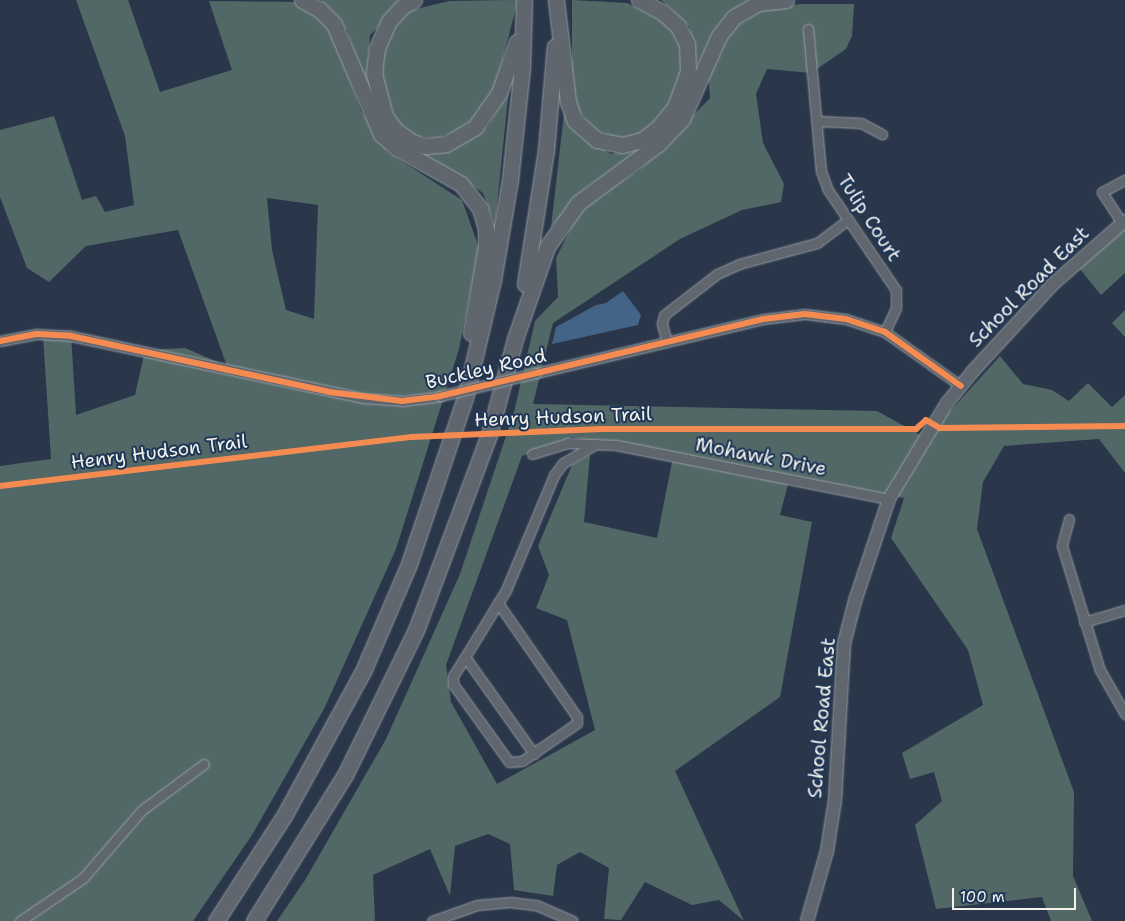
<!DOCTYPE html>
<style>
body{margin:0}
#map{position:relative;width:1125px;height:921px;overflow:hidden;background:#2a374a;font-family:"Shantell Sans",sans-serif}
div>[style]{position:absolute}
.green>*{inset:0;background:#526867}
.water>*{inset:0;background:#436486}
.roads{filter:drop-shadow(0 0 1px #979ca3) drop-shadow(0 0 1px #979ca3)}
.street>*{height:9px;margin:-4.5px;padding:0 4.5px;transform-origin:4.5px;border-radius:4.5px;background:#60666e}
.secondary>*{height:12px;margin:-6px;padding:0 6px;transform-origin:6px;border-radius:6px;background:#60666e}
.highway>*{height:15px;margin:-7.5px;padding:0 7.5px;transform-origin:7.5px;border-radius:7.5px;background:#60666e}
.bridges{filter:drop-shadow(0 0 1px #979ca3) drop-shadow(0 0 1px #979ca3)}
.street-bridge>*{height:9px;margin:-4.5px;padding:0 4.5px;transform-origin:4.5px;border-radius:4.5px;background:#60666e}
.cycleway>*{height:6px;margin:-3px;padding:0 3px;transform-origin:3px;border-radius:3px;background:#f68b52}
span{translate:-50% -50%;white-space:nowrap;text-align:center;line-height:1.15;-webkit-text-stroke:4px #1d3557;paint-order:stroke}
.street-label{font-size:19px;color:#f4f1e8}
.scale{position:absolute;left:952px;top:888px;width:124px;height:22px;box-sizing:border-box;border:2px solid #f4f1e8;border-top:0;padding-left:6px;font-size:15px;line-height:18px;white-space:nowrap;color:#f4f1e8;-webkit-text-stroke:4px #1d3557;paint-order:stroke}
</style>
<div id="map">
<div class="green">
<i style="clip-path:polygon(evenodd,76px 0,128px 0,160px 92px,232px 70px,209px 1px,306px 2px,333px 35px,361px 111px,389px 153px,462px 200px,479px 248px,459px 349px,396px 549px,325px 707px,252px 835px,193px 921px,0 921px,0 466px,51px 459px,43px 336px,71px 335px,76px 415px,135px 395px,145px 350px,185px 348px,227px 366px,178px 230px,86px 246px,49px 282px,27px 268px,0 197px,0 130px,54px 116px,82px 200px,96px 196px,105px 212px,134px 205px,125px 136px,76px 0,267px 198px,318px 205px,314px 319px,286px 310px,272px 250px,267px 198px)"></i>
<i style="clip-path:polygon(321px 0,408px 0,370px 35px,366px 86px,347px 30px)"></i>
<i style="clip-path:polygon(518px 0,496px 85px,473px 125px,437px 138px,416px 136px,396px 121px,383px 87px,383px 52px,400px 13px,449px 1px)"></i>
<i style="clip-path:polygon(572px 0,627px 3px,661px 20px,679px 39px,684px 73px,664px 114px,642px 133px,619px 139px,595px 130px,579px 111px,572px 88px)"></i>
<i style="clip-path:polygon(661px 0,749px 0,718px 26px,697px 66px,689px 26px)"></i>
<i style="clip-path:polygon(evenodd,801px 4px,854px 4px,852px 36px,846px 49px,811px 73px,767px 69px,756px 94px,763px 143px,784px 184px,781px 202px,742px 210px,680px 239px,553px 323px,533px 404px,877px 411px,926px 438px,1000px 356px,1023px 384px,1052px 390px,1069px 401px,1088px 383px,1112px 407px,1125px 395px,1125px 473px,1099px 439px,1004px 446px,983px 482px,977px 529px,1074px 792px,1073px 876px,1092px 921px,1051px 921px,1042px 897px,936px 909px,915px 825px,942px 801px,934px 772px,910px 779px,902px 753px,983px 705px,968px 650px,891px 538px,904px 498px,790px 477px,780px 515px,812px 522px,780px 697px,675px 771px,744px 921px,719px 900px,692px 905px,645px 882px,621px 920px,604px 919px,609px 868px,580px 852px,557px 865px,553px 896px,514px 890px,510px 844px,488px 834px,455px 846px,450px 896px,430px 849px,373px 875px,375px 921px,277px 921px,305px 880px,386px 739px,460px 574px,514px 412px,535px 321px,558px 297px,556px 258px,582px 206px,638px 171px,710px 98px,708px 74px,733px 27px,753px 10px,801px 4px,572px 437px,673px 457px,657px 538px,584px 522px,590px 455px,572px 465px,538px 546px,549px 575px,536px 608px,567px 620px,595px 730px,497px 784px,451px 702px,446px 665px,522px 456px,572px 437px)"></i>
<i style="clip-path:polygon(509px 88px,495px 224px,483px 193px,444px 166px,412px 150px,451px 151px,488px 126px)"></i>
<i style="clip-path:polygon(565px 105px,583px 138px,611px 154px,646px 146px,588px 187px,551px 227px)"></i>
<i style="clip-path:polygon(1125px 223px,1125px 273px,1101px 295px,1080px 269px)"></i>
<i style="clip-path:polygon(1125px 310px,1125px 337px,1112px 323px)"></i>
</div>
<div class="water">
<i style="clip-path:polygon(623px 291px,641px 315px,638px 325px,552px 344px,556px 327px,596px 305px,606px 303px)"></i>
</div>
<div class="roads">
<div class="street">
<i style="left:808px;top:29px;width:143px;rotate:84.8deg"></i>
<i style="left:821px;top:171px;width:20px;rotate:70deg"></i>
<i style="left:828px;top:190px;width:121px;rotate:55.8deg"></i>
<i style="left:896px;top:290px;width:18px;rotate:90deg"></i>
<i style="left:896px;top:308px;width:26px;rotate:115deg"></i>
<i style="left:817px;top:121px;width:44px;rotate:2.6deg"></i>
<i style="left:861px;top:123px;width:24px;rotate:28deg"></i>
<i style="left:1122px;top:223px;width:37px;rotate:-123deg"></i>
<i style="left:1102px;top:192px;width:26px;rotate:-28deg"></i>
<i style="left:0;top:341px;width:38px;rotate:-11deg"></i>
<i style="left:37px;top:334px;width:34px;rotate:3deg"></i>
<i style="left:71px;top:336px;width:299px;rotate:12deg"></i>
<i style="left:363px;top:398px;width:39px;rotate:4deg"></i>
<i style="left:402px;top:401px;width:38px;rotate:-7deg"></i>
<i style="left:667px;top:342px;width:19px;rotate:-106deg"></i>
<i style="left:662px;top:324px;width:9px;rotate:-77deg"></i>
<i style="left:664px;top:315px;width:67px;rotate:-37.7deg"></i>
<i style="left:717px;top:274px;width:24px;rotate:-24deg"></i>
<i style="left:739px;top:264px;width:81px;rotate:-15.1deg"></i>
<i style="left:817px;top:243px;width:39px;rotate:-37deg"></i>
<i style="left:536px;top:373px;width:233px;rotate:-13.4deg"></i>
<i style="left:763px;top:319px;width:42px;rotate:-6.8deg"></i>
<i style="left:805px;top:314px;width:41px;rotate:7deg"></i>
<i style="left:846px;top:319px;width:41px;rotate:18.4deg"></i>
<i style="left:885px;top:332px;width:93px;rotate:35.4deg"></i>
<i style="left:532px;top:454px;width:37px;rotate:-17deg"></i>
<i style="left:567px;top:443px;width:49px;rotate:2.3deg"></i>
<i style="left:616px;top:445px;width:278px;rotate:11.2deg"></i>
<i style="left:1069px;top:519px;width:28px;rotate:105deg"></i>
<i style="left:1062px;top:546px;width:130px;rotate:73deg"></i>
<i style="left:1100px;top:670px;width:51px;rotate:60.4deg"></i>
<i style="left:1084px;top:622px;width:43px;rotate:-16.3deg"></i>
<i style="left:465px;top:657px;width:22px;rotate:122deg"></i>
<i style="left:453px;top:676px;width:8px;rotate:90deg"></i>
<i style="left:453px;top:684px;width:96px;rotate:54.3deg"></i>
<i style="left:509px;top:762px;width:13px;rotate:-4deg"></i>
<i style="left:522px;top:761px;width:67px;rotate:-34.6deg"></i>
<i style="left:577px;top:723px;width:6px;rotate:-90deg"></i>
<i style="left:577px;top:717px;width:139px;rotate:-124.7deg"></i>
<i style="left:534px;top:754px;width:119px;rotate:-125.4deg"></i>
<i style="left:465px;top:657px;width:79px;rotate:-58.5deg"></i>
<i style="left:506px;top:590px;width:125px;rotate:-67.3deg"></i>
<i style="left:554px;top:475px;width:15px;rotate:-53deg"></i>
<i style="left:563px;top:463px;width:39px;rotate:-30deg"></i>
<i style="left:20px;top:921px;width:76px;rotate:-34.3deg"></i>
<i style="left:83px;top:878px;width:90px;rotate:-49.1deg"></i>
<i style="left:142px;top:810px;width:77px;rotate:-36.6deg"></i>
<i style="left:432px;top:921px;width:48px;rotate:-19.6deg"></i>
<i style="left:477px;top:905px;width:33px;rotate:-5deg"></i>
<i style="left:510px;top:902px;width:26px;rotate:7deg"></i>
<i style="left:536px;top:905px;width:40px;rotate:23.4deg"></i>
</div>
<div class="secondary">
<i style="left:807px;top:921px;width:73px;rotate:-74.1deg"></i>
<i style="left:827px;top:851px;width:52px;rotate:-81.1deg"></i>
<i style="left:835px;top:800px;width:156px;rotate:-86.7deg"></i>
<i style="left:844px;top:644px;width:44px;rotate:-75.7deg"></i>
<i style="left:855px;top:601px;width:108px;rotate:-71.6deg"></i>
<i style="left:889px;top:499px;width:112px;rotate:-58.9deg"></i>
<i style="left:947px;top:403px;width:41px;rotate:-50.9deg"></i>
<i style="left:973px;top:371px;width:118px;rotate:-47.4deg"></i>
<i style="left:1053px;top:284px;width:96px;rotate:-41.2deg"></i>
</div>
<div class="highway">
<i style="left:302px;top:0;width:21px;rotate:29deg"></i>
<i style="left:320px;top:10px;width:20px;rotate:45deg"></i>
<i style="left:334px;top:24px;width:120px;rotate:66.9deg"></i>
<i style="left:381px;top:134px;width:21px;rotate:41deg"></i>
<i style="left:397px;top:148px;width:73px;rotate:29.4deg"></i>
<i style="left:461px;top:184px;width:31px;rotate:52deg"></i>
<i style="left:480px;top:208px;width:22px;rotate:74deg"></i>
<i style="left:486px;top:229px;width:17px;rotate:90deg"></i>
<i style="left:486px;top:246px;width:88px;rotate:99.8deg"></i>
<i style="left:414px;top:0;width:13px;rotate:151deg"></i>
<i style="left:403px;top:6px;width:21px;rotate:133deg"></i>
<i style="left:389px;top:21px;width:30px;rotate:114deg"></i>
<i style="left:377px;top:48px;width:25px;rotate:97deg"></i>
<i style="left:374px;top:73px;width:44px;rotate:75.7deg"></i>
<i style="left:385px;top:116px;width:17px;rotate:54deg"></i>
<i style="left:395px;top:130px;width:21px;rotate:35deg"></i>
<i style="left:412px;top:142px;width:14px;rotate:17deg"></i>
<i style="left:425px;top:146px;width:21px;rotate:-5deg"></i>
<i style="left:446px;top:144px;width:34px;rotate:-30deg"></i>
<i style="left:475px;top:127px;width:42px;rotate:-54.8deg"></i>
<i style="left:499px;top:93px;width:54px;rotate:-70.6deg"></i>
<i style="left:556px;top:0;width:103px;rotate:83.3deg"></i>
<i style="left:568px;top:102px;width:20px;rotate:70deg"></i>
<i style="left:575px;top:121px;width:29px;rotate:41deg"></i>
<i style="left:597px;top:140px;width:25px;rotate:11deg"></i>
<i style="left:622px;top:145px;width:21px;rotate:-14deg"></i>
<i style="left:642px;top:140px;width:20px;rotate:-37deg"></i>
<i style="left:658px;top:128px;width:27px;rotate:-51deg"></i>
<i style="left:675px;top:107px;width:37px;rotate:-70deg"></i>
<i style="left:688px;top:72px;width:28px;rotate:-92deg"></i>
<i style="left:687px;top:44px;width:20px;rotate:-117deg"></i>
<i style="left:678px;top:26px;width:21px;rotate:-139deg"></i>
<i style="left:662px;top:12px;width:26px;rotate:-152deg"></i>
<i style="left:525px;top:284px;width:136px;rotate:-81.1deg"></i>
<i style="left:546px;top:150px;width:104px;rotate:-85.1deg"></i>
<i style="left:216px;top:921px;width:125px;rotate:-57.1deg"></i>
<i style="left:284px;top:816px;width:167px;rotate:-61.4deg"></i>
<i style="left:364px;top:669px;width:114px;rotate:-66.8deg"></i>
<i style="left:409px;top:564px;width:175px;rotate:-71.4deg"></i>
<i style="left:465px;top:398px;width:121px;rotate:-76.7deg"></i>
<i style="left:493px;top:280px;width:101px;rotate:-80.4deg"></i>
<i style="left:510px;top:180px;width:113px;rotate:-83.9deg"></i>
<i style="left:522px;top:68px;width:68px;rotate:-88.3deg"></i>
<i style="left:254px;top:921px;width:172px;rotate:-58.1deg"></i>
<i style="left:345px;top:775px;width:161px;rotate:-63.9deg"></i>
<i style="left:416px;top:630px;width:208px;rotate:-69.5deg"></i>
<i style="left:489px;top:435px;width:99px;rotate:-74.8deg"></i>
<i style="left:515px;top:339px;width:97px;rotate:-70.8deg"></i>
<i style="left:547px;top:247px;width:54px;rotate:-54.8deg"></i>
<i style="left:578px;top:203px;width:99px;rotate:-36.4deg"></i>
<i style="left:658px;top:144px;width:35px;rotate:-46deg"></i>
<i style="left:682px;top:119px;width:91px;rotate:-66deg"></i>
<i style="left:719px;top:36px;width:24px;rotate:-52deg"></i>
<i style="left:734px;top:17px;width:28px;rotate:-30deg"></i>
<i style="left:758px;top:3px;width:28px;rotate:-6deg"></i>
</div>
</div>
<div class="bridges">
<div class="street-bridge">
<i style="left:440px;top:396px;width:99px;rotate:-13.5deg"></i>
</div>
</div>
<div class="cycleway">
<i style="left:0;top:341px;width:38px;rotate:-11deg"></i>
<i style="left:37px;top:334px;width:34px;rotate:3deg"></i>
<i style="left:71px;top:336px;width:264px;rotate:12.2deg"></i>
<i style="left:329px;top:392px;width:74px;rotate:7deg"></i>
<i style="left:402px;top:401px;width:38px;rotate:-7deg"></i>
<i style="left:440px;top:396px;width:332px;rotate:-13.4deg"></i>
<i style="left:763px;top:319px;width:42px;rotate:-6.8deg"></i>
<i style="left:805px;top:314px;width:41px;rotate:7deg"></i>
<i style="left:846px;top:319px;width:41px;rotate:18.4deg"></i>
<i style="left:885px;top:332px;width:93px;rotate:35.4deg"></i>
<i style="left:0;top:486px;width:415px;rotate:-6.8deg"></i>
<i style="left:412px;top:437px;width:190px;rotate:-2.4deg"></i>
<i style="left:602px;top:429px;width:314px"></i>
<i style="left:916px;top:429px;width:13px;rotate:-42deg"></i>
<i style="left:926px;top:420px;width:16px;rotate:30deg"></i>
<i style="left:940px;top:428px;width:185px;rotate:-0.6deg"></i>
</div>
<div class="street-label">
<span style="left:869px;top:218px;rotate:57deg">Tulip Court</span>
<span style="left:1029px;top:287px;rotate:-45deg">School Road East</span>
<span style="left:486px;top:369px;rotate:-13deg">Buckley Road</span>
<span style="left:563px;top:417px;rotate:-2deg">Henry Hudson Trail</span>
<span style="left:159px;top:452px;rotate:-7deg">Henry Hudson Trail</span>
<span style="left:761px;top:457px;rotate:11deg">Mohawk Drive</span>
<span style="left:822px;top:718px;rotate:-85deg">School Road East</span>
</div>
<div class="scale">100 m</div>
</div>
